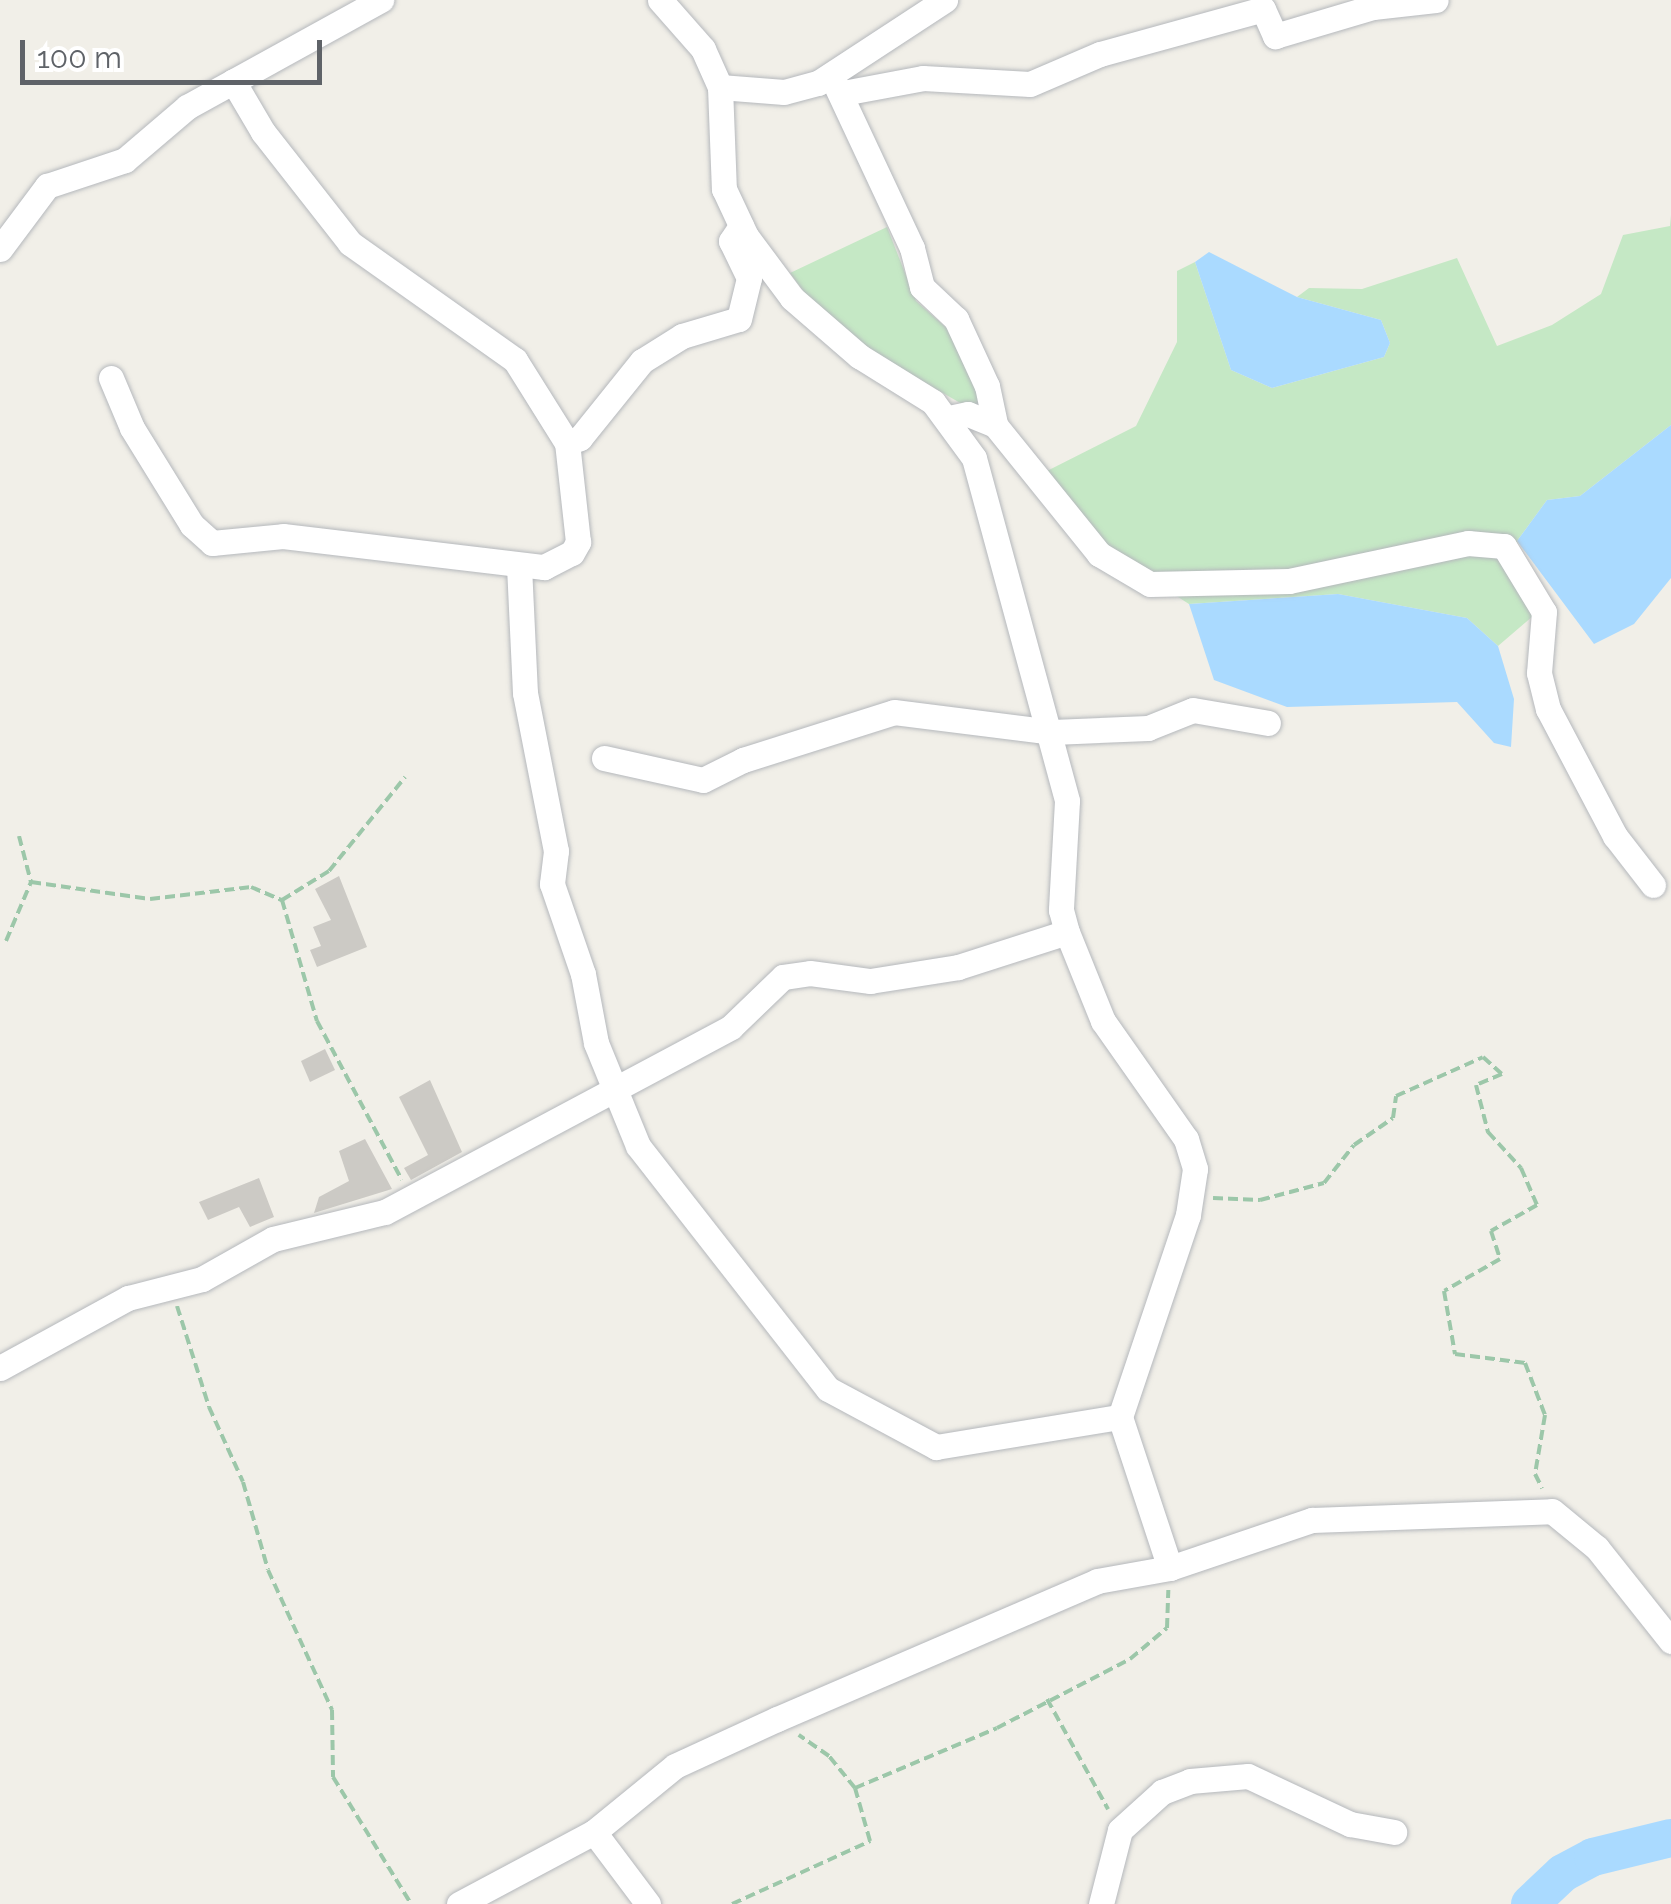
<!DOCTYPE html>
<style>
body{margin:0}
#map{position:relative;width:1671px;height:1904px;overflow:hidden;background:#f1efe8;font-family:Raleway,sans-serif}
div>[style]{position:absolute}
.green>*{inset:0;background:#c5e8c5}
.water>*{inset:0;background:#aadaff}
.river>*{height:38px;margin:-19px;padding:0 19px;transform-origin:19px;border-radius:19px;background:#aadaff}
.building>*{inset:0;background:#cccac5}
.path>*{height:4px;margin-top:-2px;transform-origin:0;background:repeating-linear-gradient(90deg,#9cc7a9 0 10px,transparent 0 15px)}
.roads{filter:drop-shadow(0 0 2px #b5b8bc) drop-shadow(0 0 2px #b5b8bc)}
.minor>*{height:25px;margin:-12.5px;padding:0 12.5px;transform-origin:12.5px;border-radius:12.5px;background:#fff}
span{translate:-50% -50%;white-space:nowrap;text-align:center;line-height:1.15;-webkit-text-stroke:9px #fff;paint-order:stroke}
.scale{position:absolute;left:20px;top:40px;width:302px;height:45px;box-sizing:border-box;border:5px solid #5f6368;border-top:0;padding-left:12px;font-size:30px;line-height:35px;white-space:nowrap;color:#5f6368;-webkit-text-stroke:8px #fff;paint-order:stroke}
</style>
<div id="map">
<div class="green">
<i style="clip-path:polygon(1671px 215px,1671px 425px,1580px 496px,1547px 500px,1517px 541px,1533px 616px,1498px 646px,1467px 618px,1338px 594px,1189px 604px,1082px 536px,1041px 474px,1136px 426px,1177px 342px,1177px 271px,1195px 262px,1231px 370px,1272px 388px,1384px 357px,1390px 343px,1381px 320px,1297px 297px,1309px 288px,1362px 289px,1457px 258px,1497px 346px,1552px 325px,1601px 294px,1623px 235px,1670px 226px)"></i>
<i style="clip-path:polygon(887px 227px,916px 301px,950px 331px,980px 391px,981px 415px,860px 345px,815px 307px,790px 273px)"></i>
</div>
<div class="water">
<i style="clip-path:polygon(1209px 252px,1297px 297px,1381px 320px,1390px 343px,1384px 357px,1272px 388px,1231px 370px,1195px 262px)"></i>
<i style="clip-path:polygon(1671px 425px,1671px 578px,1634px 624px,1594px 644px,1517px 541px,1547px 500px,1580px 496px)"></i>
<i style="clip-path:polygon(1338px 594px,1467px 618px,1498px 646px,1514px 699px,1511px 747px,1494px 743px,1457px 702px,1287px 707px,1214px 680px,1189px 604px)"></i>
</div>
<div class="river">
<i style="left:1530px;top:1904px;width:45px;rotate:-43.2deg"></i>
<i style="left:1563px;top:1873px;width:34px;rotate:-28deg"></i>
<i style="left:1593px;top:1857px;width:80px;rotate:-13.7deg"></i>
</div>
<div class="building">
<i style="clip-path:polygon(339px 876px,367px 947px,317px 967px,310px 950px,321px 946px,313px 927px,331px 920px,315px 889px)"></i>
<i style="clip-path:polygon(325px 1049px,335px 1070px,310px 1082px,301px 1061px)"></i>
<i style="clip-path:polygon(430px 1080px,462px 1152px,411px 1180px,404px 1168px,428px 1155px,399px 1097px)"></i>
<i style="clip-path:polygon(365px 1139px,392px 1189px,314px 1213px,319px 1197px,349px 1181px,339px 1151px)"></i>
<i style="clip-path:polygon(259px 1178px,274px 1217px,250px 1227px,239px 1207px,208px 1220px,199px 1202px)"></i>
</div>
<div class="path">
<i style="left:19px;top:836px;width:48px;rotate:75.4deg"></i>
<i style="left:31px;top:882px;width:120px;rotate:8.1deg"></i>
<i style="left:150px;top:899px;width:102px;rotate:-6.8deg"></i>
<i style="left:251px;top:887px;width:34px;rotate:23deg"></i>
<i style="left:282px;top:900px;width:126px;rotate:73.9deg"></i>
<i style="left:317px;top:1021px;width:180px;rotate:61.9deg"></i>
<i style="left:282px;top:900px;width:55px;rotate:-31.7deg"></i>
<i style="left:329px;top:871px;width:121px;rotate:-51deg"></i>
<i style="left:6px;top:941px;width:64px;rotate:-67deg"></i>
<i style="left:1213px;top:1198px;width:47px;rotate:2.4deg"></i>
<i style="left:1260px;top:1200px;width:66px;rotate:-14.9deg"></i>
<i style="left:1324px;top:1183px;width:48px;rotate:-51.7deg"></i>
<i style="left:1354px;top:1145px;width:47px;rotate:-34.7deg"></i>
<i style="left:1393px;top:1118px;width:22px;rotate:-82deg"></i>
<i style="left:1396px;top:1096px;width:95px;rotate:-24.1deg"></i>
<i style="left:1483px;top:1057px;width:25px;rotate:42deg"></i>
<i style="left:1502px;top:1074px;width:28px;rotate:157deg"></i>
<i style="left:1476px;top:1085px;width:49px;rotate:75.7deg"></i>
<i style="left:1488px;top:1132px;width:49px;rotate:47.5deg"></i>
<i style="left:1521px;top:1168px;width:40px;rotate:66.6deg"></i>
<i style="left:1537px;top:1205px;width:53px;rotate:150.5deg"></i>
<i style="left:1491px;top:1231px;width:29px;rotate:72deg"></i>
<i style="left:1500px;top:1259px;width:64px;rotate:150.3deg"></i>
<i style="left:1444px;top:1291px;width:64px;rotate:80.1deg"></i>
<i style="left:1455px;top:1354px;width:71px;rotate:7.3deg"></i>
<i style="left:1525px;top:1363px;width:56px;rotate:69deg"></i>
<i style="left:1545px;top:1415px;width:60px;rotate:99.6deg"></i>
<i style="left:1535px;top:1474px;width:16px;rotate:63deg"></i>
<i style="left:177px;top:1306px;width:106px;rotate:72.4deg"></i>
<i style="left:209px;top:1407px;width:82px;rotate:65.6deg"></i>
<i style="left:243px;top:1482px;width:91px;rotate:74.1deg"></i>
<i style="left:268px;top:1570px;width:154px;rotate:65.4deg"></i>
<i style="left:332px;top:1710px;width:67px;rotate:89.1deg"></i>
<i style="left:333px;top:1777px;width:149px;rotate:58.4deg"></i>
<i style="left:1047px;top:1699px;width:126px;rotate:61deg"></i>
<i style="left:855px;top:1788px;width:154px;rotate:-22.9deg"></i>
<i style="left:997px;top:1728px;width:150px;rotate:-27.4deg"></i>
<i style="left:1130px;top:1659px;width:48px;rotate:-40deg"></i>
<i style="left:1167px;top:1628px;width:38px;rotate:-88deg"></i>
<i style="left:732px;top:1904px;width:152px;rotate:-24.5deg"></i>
<i style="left:870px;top:1841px;width:55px;rotate:-105.8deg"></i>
<i style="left:855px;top:1788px;width:41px;rotate:-129.1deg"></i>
<i style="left:829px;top:1756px;width:37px;rotate:-145deg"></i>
</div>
<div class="roads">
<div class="minor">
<i style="left:660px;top:0;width:65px;rotate:48.7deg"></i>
<i style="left:703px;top:49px;width:42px;rotate:65.9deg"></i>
<i style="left:720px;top:87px;width:102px;rotate:87.8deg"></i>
<i style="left:724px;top:189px;width:52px;rotate:64.9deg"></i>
<i style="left:746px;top:236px;width:77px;rotate:53.4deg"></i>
<i style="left:792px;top:298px;width:89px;rotate:40.9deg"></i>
<i style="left:859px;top:356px;width:87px;rotate:31.9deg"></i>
<i style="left:933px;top:402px;width:69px;rotate:53.8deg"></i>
<i style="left:974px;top:458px;width:355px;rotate:74.8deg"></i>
<i style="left:1067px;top:801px;width:109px;rotate:93.2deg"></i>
<i style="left:1061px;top:910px;width:23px;rotate:75deg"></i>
<i style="left:1067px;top:932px;width:96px;rotate:68deg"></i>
<i style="left:1103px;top:1021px;width:144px;rotate:54.9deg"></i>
<i style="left:1186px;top:1139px;width:31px;rotate:73deg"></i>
<i style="left:1195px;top:1169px;width:47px;rotate:98.7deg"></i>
<i style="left:1188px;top:1215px;width:213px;rotate:108.6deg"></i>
<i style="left:1120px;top:1417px;width:159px;rotate:71.7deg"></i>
<i style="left:831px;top:75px;width:191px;rotate:64.9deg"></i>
<i style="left:912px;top:248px;width:40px;rotate:75.6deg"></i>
<i style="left:922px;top:287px;width:47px;rotate:43.3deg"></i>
<i style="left:956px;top:319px;width:74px;rotate:65.2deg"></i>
<i style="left:987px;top:386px;width:40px;rotate:78deg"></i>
<i style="left:720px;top:87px;width:64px;rotate:4.5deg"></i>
<i style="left:784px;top:92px;width:35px;rotate:-15deg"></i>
<i style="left:818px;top:83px;width:152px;rotate:-33.2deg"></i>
<i style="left:843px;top:93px;width:81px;rotate:-10.6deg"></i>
<i style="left:923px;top:78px;width:107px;rotate:3.2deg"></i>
<i style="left:1030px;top:84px;width:76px;rotate:-23.2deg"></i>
<i style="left:1100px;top:54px;width:169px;rotate:-15.4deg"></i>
<i style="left:1263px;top:9px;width:30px;rotate:66deg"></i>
<i style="left:1275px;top:36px;width:102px;rotate:-16.5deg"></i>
<i style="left:1373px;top:7px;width:63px;rotate:-6.3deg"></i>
<i style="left:0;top:249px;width:79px;rotate:-53.3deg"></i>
<i style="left:47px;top:186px;width:82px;rotate:-18.4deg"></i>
<i style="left:125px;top:160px;width:82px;rotate:-40.5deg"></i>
<i style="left:187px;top:107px;width:222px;rotate:-28.9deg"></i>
<i style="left:111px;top:378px;width:54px;rotate:67.2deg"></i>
<i style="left:132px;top:428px;width:114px;rotate:58.3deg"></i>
<i style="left:192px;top:525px;width:27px;rotate:42deg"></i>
<i style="left:212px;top:543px;width:71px;rotate:-5.6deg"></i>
<i style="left:283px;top:536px;width:263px;rotate:6.8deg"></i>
<i style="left:544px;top:567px;width:31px;rotate:-27deg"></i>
<i style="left:572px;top:553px;width:13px;rotate:-61deg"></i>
<i style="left:578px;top:542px;width:100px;rotate:-96.3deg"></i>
<i style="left:567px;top:443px;width:98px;rotate:-122.1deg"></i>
<i style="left:515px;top:360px;width:202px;rotate:-144.7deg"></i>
<i style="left:350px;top:243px;width:141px;rotate:-128.1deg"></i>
<i style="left:263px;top:132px;width:59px;rotate:-120.5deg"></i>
<i style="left:949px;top:418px;width:19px;rotate:-12deg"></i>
<i style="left:968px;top:414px;width:29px;rotate:22deg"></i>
<i style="left:995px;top:425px;width:166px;rotate:51.1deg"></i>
<i style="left:1099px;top:554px;width:59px;rotate:30.5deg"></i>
<i style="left:1150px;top:584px;width:139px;rotate:-1.2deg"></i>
<i style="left:1289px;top:581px;width:183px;rotate:-12deg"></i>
<i style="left:1468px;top:543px;width:36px;rotate:5deg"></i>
<i style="left:1504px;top:546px;width:77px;rotate:58.8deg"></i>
<i style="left:1544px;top:612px;width:61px;rotate:94.7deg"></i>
<i style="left:1539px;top:673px;width:37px;rotate:76deg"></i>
<i style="left:1548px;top:709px;width:144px;rotate:62.2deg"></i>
<i style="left:1615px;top:836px;width:62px;rotate:52.2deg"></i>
<i style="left:567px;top:443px;width:14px;rotate:-21deg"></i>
<i style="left:580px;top:438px;width:99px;rotate:-51.2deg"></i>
<i style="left:642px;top:361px;width:47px;rotate:-32deg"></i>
<i style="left:682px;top:336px;width:59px;rotate:-16.6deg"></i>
<i style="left:739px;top:319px;width:42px;rotate:-76.3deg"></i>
<i style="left:749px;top:278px;width:41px;rotate:-115.9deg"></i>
<i style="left:731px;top:241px;width:18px;rotate:-56deg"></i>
<i style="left:519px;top:566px;width:127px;rotate:87.3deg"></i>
<i style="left:525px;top:693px;width:161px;rotate:78.9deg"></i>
<i style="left:556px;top:851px;width:33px;rotate:97deg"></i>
<i style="left:552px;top:884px;width:95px;rotate:71deg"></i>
<i style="left:583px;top:974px;width:70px;rotate:79.3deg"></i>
<i style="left:596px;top:1043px;width:111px;rotate:67.8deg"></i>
<i style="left:638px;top:1146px;width:308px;rotate:52deg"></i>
<i style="left:828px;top:1389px;width:123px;rotate:28.2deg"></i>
<i style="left:936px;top:1447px;width:186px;rotate:-9.3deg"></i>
<i style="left:604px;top:758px;width:101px;rotate:12.5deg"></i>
<i style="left:703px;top:780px;width:45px;rotate:-26.6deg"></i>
<i style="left:743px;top:760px;width:158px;rotate:-17.6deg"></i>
<i style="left:894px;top:712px;width:159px;rotate:7.2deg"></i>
<i style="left:1052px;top:732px;width:96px;rotate:-2.4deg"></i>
<i style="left:1148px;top:728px;width:48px;rotate:-21.8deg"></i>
<i style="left:1193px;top:710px;width:76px;rotate:9.8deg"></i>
<i style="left:0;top:1368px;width:146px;rotate:-28.7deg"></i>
<i style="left:128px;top:1298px;width:76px;rotate:-14.4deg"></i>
<i style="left:202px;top:1279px;width:81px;rotate:-29.4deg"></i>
<i style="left:273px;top:1239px;width:115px;rotate:-13.6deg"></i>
<i style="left:385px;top:1212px;width:392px;rotate:-28.1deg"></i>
<i style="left:731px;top:1027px;width:72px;rotate:-43.9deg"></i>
<i style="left:783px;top:977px;width:27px;rotate:-8deg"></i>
<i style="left:810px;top:973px;width:61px;rotate:7.6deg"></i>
<i style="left:870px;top:981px;width:89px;rotate:-9deg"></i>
<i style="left:958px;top:967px;width:114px;rotate:-17.8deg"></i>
<i style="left:594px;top:1832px;width:90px;rotate:53.1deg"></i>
<i style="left:459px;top:1904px;width:153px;rotate:-28.1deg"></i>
<i style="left:594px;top:1832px;width:104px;rotate:-39.2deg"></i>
<i style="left:675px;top:1766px;width:112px;rotate:-24.7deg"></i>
<i style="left:777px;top:1719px;width:348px;rotate:-23.3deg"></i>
<i style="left:1097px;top:1581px;width:74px;rotate:-10.1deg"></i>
<i style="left:1170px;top:1568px;width:150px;rotate:-18.7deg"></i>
<i style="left:1312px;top:1520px;width:240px;rotate:-2.1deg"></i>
<i style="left:1552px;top:1511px;width:58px;rotate:39.4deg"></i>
<i style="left:1597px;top:1548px;width:119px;rotate:51.5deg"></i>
<i style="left:1101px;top:1904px;width:76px;rotate:-75.6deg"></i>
<i style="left:1120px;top:1830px;width:57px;rotate:-42.1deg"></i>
<i style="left:1162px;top:1792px;width:30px;rotate:-21deg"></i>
<i style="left:1190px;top:1781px;width:58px;rotate:-4.9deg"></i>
<i style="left:1248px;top:1776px;width:113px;rotate:25.2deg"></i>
<i style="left:1350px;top:1824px;width:45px;rotate:10.3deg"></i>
</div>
</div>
<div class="scale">100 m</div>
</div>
